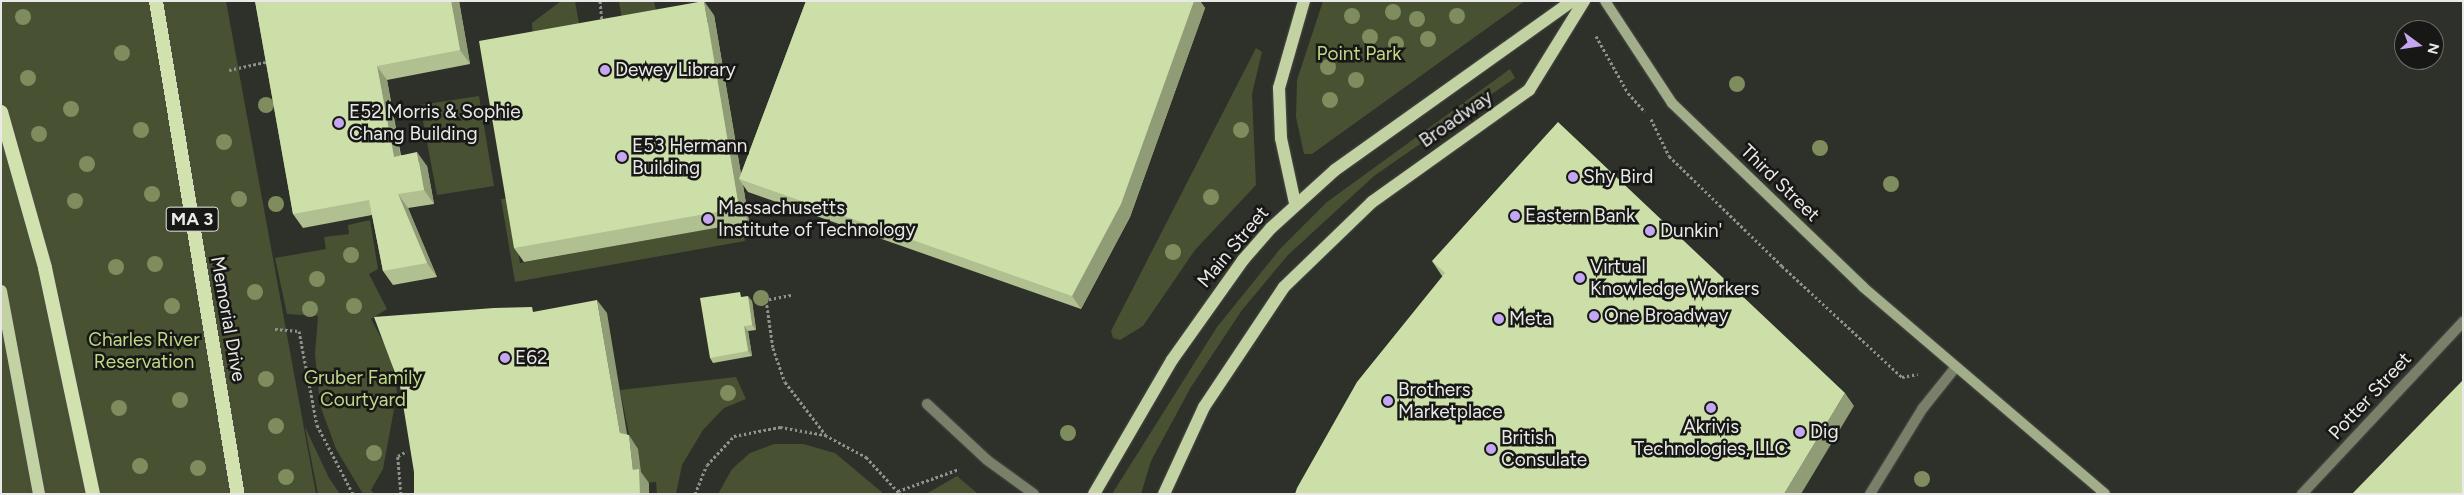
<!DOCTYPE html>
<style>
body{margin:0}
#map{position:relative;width:2464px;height:495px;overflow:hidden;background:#2e302a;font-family:Figtree,sans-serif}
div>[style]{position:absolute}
.green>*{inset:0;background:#485132}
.path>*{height:3px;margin-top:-1.5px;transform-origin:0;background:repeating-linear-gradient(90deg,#8f918c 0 2.5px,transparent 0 5px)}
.roads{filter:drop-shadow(0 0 1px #4c4e48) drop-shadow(0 0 1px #4c4e48)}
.service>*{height:10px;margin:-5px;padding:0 5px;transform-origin:5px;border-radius:5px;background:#79806a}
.minor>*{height:10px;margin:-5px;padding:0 5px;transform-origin:5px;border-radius:5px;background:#79806a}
.secondary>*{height:10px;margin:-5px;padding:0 5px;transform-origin:5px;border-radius:5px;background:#a2ae8a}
.primary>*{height:12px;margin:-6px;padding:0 6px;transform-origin:6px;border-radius:6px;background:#c3d2a3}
.trunk>*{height:14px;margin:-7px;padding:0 7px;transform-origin:7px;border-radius:7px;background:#d2e2ae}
.trees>*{width:16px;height:16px;margin:-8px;border-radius:50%;background:#7e8c5e}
.wall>*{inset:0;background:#b0c090}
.shaded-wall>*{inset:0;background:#909c76}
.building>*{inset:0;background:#cddfa8}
.dots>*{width:14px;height:14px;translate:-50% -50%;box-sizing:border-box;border:2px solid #171715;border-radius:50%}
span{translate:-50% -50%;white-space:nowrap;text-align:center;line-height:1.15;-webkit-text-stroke:5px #171715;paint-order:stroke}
.shield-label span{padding:1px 4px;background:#171715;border:1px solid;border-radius:4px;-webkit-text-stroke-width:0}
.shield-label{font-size:18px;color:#e9eae7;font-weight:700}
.park-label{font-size:19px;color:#c0d889}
.poi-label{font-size:19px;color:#e9eae7}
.left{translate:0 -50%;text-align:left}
.street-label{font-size:19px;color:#e9eae7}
.frame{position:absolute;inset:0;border:2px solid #e9eae7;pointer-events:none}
.north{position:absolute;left:2394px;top:20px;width:50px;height:50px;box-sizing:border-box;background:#171715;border:1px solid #6b6b69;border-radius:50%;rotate:104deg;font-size:14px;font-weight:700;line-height:20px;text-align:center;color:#e9eae7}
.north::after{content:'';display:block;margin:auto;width:18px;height:22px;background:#c5a7f1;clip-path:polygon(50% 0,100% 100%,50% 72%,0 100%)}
</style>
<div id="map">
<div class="green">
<i style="clip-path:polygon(1px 1px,226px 1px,316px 494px,1px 494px)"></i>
<i style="clip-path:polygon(561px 1px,575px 1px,580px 29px,533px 40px,532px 23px)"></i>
<i style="clip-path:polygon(619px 1px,654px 1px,656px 11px,622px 19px)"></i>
<i style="clip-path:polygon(1323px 1px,1525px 1px,1312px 154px,1304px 154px,1296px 117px,1297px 80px)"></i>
<i style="clip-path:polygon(1256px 48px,1262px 52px,1252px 94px,1256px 185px,1195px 250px,1143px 326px,1120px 340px,1113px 338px,1111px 331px)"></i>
<i style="clip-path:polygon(1510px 69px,1515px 78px,1374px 176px,1288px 255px,1242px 310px,1191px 387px,1151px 461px,1141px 494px,1112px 494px,1217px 327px,1280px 249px,1327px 202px)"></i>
<i style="clip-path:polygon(479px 96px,494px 186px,437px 195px,420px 105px)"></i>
<i style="clip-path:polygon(510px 198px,520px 263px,741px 223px,745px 241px,515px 282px,501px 199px)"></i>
<i style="clip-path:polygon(370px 220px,378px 269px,369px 274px,387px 309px,371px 319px,391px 356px,397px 393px,383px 469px,371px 490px,374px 494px,363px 494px,336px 449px,320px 405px,315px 354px,318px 316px,287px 314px,275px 258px,326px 249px,324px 237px,349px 234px,348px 225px)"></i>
<i style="clip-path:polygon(736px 377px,746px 399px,724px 408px,703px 430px,682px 465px,676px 494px,657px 494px,656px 482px,639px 483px,620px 390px)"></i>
<i style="clip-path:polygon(305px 427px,329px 478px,340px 494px,318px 494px)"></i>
<i style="clip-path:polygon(774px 444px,803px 444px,835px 453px,884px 494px,718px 494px,732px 469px,750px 453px)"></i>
<i style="clip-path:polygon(957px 476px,978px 494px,926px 494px)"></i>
</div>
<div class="path">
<i style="left:600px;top:1px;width:22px;rotate:85deg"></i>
<i style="left:1596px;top:36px;width:65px;rotate:60.7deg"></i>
<i style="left:1628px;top:93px;width:25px;rotate:48deg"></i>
<i style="left:229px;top:70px;width:42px;rotate:-12.4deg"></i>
<i style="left:1651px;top:119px;width:41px;rotate:64.1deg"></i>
<i style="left:1669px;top:156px;width:158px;rotate:44.2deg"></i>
<i style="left:1782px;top:266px;width:163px;rotate:42.8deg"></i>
<i style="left:1902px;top:377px;width:16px;rotate:-11deg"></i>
<i style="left:791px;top:295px;width:25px;rotate:169deg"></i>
<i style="left:766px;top:300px;width:49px;rotate:81.7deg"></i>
<i style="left:773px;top:348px;width:36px;rotate:71deg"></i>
<i style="left:785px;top:382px;width:66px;rotate:52.4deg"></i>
<i style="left:275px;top:329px;width:24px;rotate:5deg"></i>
<i style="left:299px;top:331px;width:96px;rotate:79.2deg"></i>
<i style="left:317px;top:425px;width:78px;rotate:62.4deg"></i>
<i style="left:898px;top:491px;width:65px;rotate:-19.8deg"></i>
<i style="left:401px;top:494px;width:38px;rotate:-95deg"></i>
<i style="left:398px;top:456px;width:10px;rotate:-29deg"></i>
<i style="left:695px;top:494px;width:31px;rotate:-68deg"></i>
<i style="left:707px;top:465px;width:40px;rotate:-47deg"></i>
<i style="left:734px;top:436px;width:47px;rotate:-11.1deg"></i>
<i style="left:780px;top:427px;width:46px;rotate:10.1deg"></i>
<i style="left:825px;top:435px;width:47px;rotate:28.2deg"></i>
<i style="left:866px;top:457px;width:50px;rotate:47.4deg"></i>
</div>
<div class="roads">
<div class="service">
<i style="left:927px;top:404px;width:82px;rotate:43deg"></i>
<i style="left:987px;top:460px;width:58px;rotate:35.9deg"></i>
</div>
<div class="minor">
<i style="left:1870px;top:494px;width:101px;rotate:-58.4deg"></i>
<i style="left:1923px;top:408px;width:51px;rotate:-51.3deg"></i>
<i style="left:2302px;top:494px;width:236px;rotate:-46.9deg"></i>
</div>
<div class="secondary">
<i style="left:1605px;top:1px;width:122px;rotate:56.7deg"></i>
<i style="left:1672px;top:103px;width:265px;rotate:43.9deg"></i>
<i style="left:1863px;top:287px;width:318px;rotate:40.5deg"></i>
</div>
<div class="primary">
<i style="left:1295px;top:203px;width:66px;rotate:-102.2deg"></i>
<i style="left:1281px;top:138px;width:50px;rotate:-92.3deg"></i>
<i style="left:1279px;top:88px;width:91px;rotate:-74deg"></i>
<i style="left:1px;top:291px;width:207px;rotate:79.4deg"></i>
<i style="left:1094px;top:494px;width:155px;rotate:-59.8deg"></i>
<i style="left:1172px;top:360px;width:123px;rotate:-54.6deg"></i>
<i style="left:1243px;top:260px;width:43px;rotate:-48.8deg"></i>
<i style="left:1271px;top:228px;width:86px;rotate:-42.2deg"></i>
<i style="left:1335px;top:170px;width:291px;rotate:-35.5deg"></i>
<i style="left:1164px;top:494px;width:96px;rotate:-65.3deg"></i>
<i style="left:1204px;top:407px;width:144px;rotate:-56.3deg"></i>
<i style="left:1284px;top:287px;width:122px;rotate:-44deg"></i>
<i style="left:1372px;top:202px;width:193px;rotate:-35.5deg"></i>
<i style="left:1529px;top:90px;width:105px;rotate:-58.3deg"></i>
</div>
<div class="trunk">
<i style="left:156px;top:1px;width:500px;rotate:80.6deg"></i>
<i style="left:1px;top:112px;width:162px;rotate:74.2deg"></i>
<i style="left:45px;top:268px;width:231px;rotate:78deg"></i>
</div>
</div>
<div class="trees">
<i style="left:1393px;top:12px"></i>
<i style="left:1352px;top:16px"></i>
<i style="left:1457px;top:16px"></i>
<i style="left:23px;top:17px"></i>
<i style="left:1417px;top:19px"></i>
<i style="left:1370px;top:37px"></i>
<i style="left:1428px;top:39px"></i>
<i style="left:1396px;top:44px"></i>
<i style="left:122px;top:53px"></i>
<i style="left:1328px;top:67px"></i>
<i style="left:28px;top:78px"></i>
<i style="left:1356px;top:80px"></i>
<i style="left:1737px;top:84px"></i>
<i style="left:1330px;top:100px"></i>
<i style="left:266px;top:105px"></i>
<i style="left:71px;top:109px"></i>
<i style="left:141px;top:130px"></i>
<i style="left:1241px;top:130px"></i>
<i style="left:39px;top:134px"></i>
<i style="left:224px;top:142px"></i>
<i style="left:1820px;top:148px"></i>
<i style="left:87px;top:164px"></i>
<i style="left:1891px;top:184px"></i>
<i style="left:152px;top:194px"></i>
<i style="left:1211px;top:197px"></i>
<i style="left:239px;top:199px"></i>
<i style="left:75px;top:201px"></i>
<i style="left:276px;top:204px"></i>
<i style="left:1173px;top:252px"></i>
<i style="left:351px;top:255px"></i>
<i style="left:155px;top:264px"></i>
<i style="left:116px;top:267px"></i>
<i style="left:317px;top:279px"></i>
<i style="left:255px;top:292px"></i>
<i style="left:761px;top:298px"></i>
<i style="left:172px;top:306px"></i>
<i style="left:354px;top:306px"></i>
<i style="left:310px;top:309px"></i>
<i style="left:111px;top:341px"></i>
<i style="left:266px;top:379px"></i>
<i style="left:728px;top:393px"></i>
<i style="left:180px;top:400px"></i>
<i style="left:119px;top:408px"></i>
<i style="left:276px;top:426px"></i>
<i style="left:1068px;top:433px"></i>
<i style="left:374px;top:453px"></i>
<i style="left:140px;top:466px"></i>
<i style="left:198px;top:468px"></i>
<i style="left:286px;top:477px"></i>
<i style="left:1922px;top:479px"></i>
</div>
<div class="wall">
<i style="clip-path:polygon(255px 1px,459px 1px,470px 64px,387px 80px,401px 155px,427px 166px,434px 204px,408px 208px,437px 277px,393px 285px,383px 271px,372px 215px,303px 228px,293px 214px)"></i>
<i style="clip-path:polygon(806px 1px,1200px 1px,1205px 8px,1130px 217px,1081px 309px,748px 192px,743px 185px,749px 222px,524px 262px,514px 248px,714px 15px,741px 174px)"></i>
<i style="clip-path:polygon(1432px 261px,1854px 406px,1442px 276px)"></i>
<i style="clip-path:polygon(744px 297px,752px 301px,756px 330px,748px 331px,752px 356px,713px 363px,710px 358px)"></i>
</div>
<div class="shaded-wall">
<i style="clip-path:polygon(451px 1px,459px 1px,470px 64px,460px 50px)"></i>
<i style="clip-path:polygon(704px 1px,714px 15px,742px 180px,739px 179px,743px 185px,749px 222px,739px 208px)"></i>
<i style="clip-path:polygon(1194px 1px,1200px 1px,1205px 8px,1130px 217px,1081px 309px,1072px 296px)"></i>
<i style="clip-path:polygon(377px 66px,387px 80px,403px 171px,394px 157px)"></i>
<i style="clip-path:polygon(417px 152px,427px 166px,434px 204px,424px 190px)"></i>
<i style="clip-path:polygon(398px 194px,408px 208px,437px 277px,427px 263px)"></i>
<i style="clip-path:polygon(748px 296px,752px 301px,756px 330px,752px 325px)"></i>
<i style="clip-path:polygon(597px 300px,607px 313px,629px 446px,620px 433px)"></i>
<i style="clip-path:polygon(744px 326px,748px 331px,752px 356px,748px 351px)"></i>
<i style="clip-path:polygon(1845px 393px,1854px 406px,1801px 494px,1784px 494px)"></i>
<i style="clip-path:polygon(629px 435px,638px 449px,641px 472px,649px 483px,649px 494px,640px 494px,633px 470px)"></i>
</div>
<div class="building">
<i style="clip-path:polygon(255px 1px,451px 1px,460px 50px,377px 66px,394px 157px,417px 152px,424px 190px,398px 194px,427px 263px,383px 271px,369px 200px,293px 214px)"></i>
<i style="clip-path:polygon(704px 1px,739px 208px,514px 248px,479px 41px)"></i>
<i style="clip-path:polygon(806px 1px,1194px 1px,1121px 204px,1072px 296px,739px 179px)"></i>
<i style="clip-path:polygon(1558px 122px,1845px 393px,1784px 494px,1295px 494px,1297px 488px,1357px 382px,1445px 273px,1432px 261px)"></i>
<i style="clip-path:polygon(740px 292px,741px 297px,748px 296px,752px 325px,744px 326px,748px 351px,710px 358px,700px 298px)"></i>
<i style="clip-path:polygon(597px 300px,620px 433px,629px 435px,633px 470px,639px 469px,640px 494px,414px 494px,414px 472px,400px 386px,374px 317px,494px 308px,532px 307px,533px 312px)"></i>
<i style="clip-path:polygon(2463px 380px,2463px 494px,2352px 494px)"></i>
</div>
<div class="dots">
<i style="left:605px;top:70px;background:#c5a7f1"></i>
<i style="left:339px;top:123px;background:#c5a7f1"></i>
<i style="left:622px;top:157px;background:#c5a7f1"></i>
<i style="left:1573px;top:177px;background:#c5a7f1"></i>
<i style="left:1515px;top:216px;background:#c5a7f1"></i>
<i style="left:708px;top:219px;background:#c5a7f1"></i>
<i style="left:1650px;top:231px;background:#c5a7f1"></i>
<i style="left:1580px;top:278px;background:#c5a7f1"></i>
<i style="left:1594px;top:316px;background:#c5a7f1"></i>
<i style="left:1499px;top:319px;background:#c5a7f1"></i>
<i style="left:505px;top:358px;background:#c5a7f1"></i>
<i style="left:1388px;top:401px;background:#c5a7f1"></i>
<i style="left:1711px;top:408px;background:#c5a7f1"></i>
<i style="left:1800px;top:432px;background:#c5a7f1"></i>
<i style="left:1491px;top:449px;background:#c5a7f1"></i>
</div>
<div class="shield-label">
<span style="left:192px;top:219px">MA 3</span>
</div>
<div class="park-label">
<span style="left:1359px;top:54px">Point Park</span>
<span style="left:144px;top:351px">Charles River<br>Reservation</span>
<span style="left:363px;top:389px">Gruber Family<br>Courtyard</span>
</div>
<div class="poi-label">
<span class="left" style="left:615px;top:70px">Dewey Library</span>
<span class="left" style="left:349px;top:123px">E52 Morris &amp; Sophie<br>Chang Building</span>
<span class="left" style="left:632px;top:157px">E53 Hermann<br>Building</span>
<span class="left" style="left:1583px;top:177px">Shy Bird</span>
<span class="left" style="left:718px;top:219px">Massachusetts<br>Institute of Technology</span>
<span class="left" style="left:1525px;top:216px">Eastern Bank</span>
<span class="left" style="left:1660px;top:231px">Dunkin'</span>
<span class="left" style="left:1590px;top:278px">Virtual<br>Knowledge Workers</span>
<span class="left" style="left:1604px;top:316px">One Broadway</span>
<span class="left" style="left:1509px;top:319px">Meta</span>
<span class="left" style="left:515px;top:358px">E62</span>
<span class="left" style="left:1398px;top:401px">Brothers<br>Marketplace</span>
<span style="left:1711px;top:438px">Akrivis<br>Technologies, LLC</span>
<span class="left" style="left:1810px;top:432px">Dig</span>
<span class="left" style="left:1501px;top:449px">British<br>Consulate</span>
</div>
<div class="street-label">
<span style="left:1456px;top:119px;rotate:-35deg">Broadway</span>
<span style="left:1780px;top:183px;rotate:44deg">Third Street</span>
<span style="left:1233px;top:247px;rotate:-50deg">Main Street</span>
<span style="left:228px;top:319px;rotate:80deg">Memorial Drive</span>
<span style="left:2370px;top:396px;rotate:-47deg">Potter Street</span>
</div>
<div class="frame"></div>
<div class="north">N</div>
</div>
